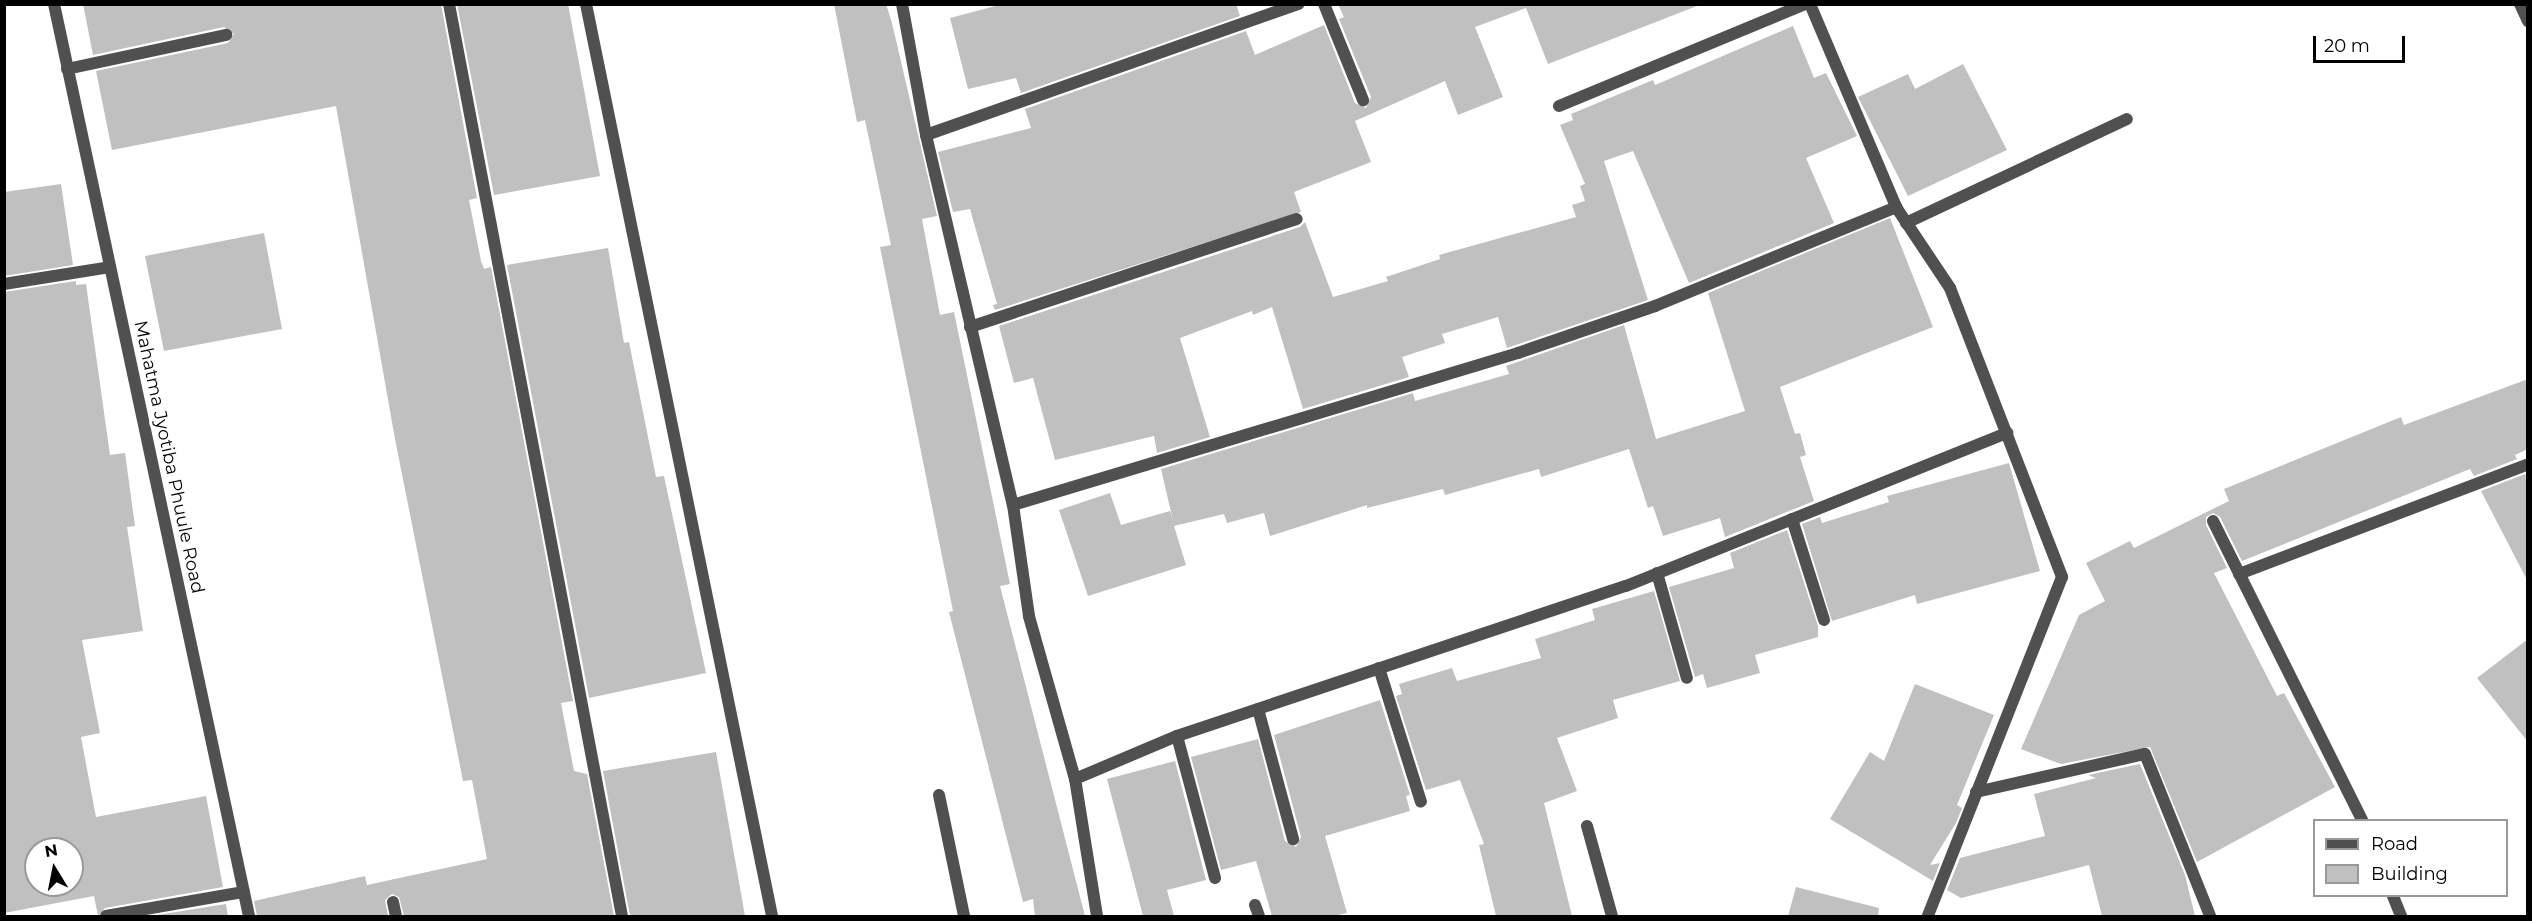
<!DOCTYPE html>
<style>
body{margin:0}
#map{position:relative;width:2532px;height:921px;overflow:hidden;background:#fff;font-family:Montserrat,sans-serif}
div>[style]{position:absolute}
.building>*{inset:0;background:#c0c0c0}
.service>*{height:12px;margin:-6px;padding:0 6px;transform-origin:6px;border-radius:6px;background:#505050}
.minor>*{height:12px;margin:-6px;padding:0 6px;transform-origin:6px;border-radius:6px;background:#505050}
span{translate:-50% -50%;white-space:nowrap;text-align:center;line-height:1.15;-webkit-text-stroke:6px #fff;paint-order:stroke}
.street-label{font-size:18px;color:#000}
.frame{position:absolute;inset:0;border:6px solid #000;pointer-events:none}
.legend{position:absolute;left:2313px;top:819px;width:195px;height:78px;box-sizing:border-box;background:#fff;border:2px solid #999;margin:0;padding:8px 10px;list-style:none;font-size:18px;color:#000}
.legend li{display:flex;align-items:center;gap:12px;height:30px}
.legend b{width:30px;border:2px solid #999}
.north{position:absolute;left:24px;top:837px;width:60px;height:60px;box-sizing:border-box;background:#fff;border:2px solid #999;border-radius:50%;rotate:350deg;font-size:16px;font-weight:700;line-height:24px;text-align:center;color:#000}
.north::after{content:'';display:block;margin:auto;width:21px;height:27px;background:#000;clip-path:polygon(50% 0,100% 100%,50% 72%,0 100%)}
.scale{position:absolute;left:2313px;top:36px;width:92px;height:27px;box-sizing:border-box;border:3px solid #000;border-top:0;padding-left:8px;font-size:18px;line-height:21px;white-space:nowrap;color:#000;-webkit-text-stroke:4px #fff;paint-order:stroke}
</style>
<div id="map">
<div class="building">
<i style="clip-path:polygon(83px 4px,441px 4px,477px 198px,469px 200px,481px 261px,484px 269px,491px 267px,573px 701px,561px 703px,574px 771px,587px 774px,614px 916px,404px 916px,399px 897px,392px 894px,385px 900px,388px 916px,257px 916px,254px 901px,365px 876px,367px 885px,487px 859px,472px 780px,463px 781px,395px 439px,336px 106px,112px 150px,96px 71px,228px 43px,234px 34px,224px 27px,93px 55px)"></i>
<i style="clip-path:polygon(457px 4px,568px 4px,600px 176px,494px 195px)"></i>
<i style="clip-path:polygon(834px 4px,886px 4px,892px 23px,937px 216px,922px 219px,940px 315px,954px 312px,1010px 584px,1000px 586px,1085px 916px,1035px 916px,1033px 899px,1023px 902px,949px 612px,953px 611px,880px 247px,891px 245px,865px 120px,857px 122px)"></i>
<i style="clip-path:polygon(1003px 4px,1236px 4px,1240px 16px,1021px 93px,1016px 78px,968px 89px,950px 18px)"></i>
<i style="clip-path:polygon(1338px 4px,1697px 6px,1548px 64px,1526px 8px,1475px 27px,1503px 97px,1458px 115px,1445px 81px,1355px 121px,1371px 162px,1294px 192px,1301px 212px,995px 310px,993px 305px,997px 304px,970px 209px,953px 212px,938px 152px,1031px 128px,1025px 109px,1246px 31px,1255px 55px,1324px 25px,1355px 103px,1366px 108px,1371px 97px,1339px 19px,1344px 17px)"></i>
<i style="clip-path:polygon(1793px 26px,1814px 78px,1826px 73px,1857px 136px,1806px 158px,1834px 223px,1689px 283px,1633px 151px,1604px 161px,1648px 300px,1507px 348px,1498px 317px,1442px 334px,1445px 343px,1402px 357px,1409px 377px,1303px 409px,1272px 307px,1253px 315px,1252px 311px,1180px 338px,1210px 437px,1157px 453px,1154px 436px,1055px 460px,1033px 378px,1014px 383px,999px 326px,1300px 227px,1305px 222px,1333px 297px,1388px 281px,1386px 277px,1440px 259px,1439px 255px,1576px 217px,1572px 205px,1585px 201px,1580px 186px,1585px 184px,1560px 125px,1573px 120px,1571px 114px,1653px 80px,1655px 85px)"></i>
<i style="clip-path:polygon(1963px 64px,2007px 150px,1908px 196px,1858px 97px,1908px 74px,1915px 89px)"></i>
<i style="clip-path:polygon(61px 184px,73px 265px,4px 276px,4px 192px)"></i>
<i style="clip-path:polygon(1890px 218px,1933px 327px,1780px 387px,1795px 434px,1800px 433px,1806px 455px,1800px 457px,1814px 501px,1725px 537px,1720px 518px,1663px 536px,1653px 506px,1648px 508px,1629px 449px,1541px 477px,1539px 469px,1445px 495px,1443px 489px,1367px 508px,1367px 505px,1270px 536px,1264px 513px,1227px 523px,1224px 514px,1174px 526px,1186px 565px,1088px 596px,1059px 510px,1110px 493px,1121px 525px,1170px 511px,1173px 521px,1161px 469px,1413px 393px,1415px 401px,1509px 374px,1506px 366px,1624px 325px,1656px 439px,1745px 411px,1708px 293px)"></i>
<i style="clip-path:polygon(264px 233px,282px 329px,164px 351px,145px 256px)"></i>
<i style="clip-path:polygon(608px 248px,624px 343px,629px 342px,656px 477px,664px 476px,706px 673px,589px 698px,507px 265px)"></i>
<i style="clip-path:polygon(evenodd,76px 281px,76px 285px,86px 284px,110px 455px,125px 453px,135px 526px,127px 527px,143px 631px,82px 640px,100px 733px,81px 737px,96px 817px,206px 796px,223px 887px,105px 908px,98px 916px,94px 896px,4px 913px,4px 292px,76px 281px,36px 849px,72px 849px,72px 885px,36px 885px,36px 849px)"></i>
<i style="clip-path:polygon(2528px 379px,2528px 449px,2515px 455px,2517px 459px,2474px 476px,2470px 469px,2242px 561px,2220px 517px,2213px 513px,2206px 517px,2206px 525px,2227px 568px,2214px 573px,2277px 696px,2284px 693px,2335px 787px,2197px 862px,2150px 747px,2061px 764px,2021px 749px,2079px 615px,2105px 601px,2086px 563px,2130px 541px,2134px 548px,2229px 501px,2224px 489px,2401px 417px,2404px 425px)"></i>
<i style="clip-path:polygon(2009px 463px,2040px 571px,1917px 604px,1915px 595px,1832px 621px,1802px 524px,1820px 517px,1822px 523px,1889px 502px,1887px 496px)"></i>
<i style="clip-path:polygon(2525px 474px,2528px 480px,2528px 582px,2481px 491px)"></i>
<i style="clip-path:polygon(1787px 530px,1818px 626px,1818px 637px,1755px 655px,1760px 673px,1707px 688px,1703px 674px,1695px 677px,1669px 587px,1734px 568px,1730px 553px)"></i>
<i style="clip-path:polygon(1654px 591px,1680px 681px,1613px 700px,1618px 718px,1557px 738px,1577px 791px,1544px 803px,1572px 916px,1496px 916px,1479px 845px,1484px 844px,1460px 780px,1426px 790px,1396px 696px,1402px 694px,1399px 684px,1452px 668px,1457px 681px,1541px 658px,1535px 639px,1595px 620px,1592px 609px)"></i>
<i style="clip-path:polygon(2528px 639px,2528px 742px,2477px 678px)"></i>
<i style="clip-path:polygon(1915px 684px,1994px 715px,1957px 805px,1962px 808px,1956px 823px,1930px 865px,1940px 863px,1933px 881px,1830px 819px,1870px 752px,1884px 761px)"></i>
<i style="clip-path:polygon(1380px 700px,1410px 795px,1406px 796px,1410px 811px,1325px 836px,1347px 913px,1333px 916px,1272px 916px,1256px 861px,1221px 870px,1191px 757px,1258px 739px,1285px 841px,1296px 847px,1301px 837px,1274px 735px)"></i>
<i style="clip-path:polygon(716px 752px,745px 916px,630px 916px,603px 771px)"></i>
<i style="clip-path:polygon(1175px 761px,1206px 880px,1167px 890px,1174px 916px,1143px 916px,1107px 779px)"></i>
<i style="clip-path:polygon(2140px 764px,2185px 875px,2195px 916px,2102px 916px,2089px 865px,1961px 898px,1947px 890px,1960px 858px,2045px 836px,2034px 794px,2096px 778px,2088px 775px)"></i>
<i style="clip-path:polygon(1796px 887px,1879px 908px,1878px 916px,1788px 916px)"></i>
<i style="clip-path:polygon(226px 904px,228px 916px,151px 916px)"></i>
</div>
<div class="service">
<i style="left:1324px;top:4px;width:104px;rotate:67.9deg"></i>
<i style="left:2520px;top:4px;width:19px;rotate:65deg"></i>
<i style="left:67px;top:69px;width:163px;rotate:-12.1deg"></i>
<i style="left:1559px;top:106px;width:266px;rotate:-22.5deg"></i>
<i style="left:926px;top:135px;width:395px;rotate:-19.4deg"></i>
<i style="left:4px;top:284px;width:107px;rotate:-9.1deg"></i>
<i style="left:2239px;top:574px;width:309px;rotate:-20.8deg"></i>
</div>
<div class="minor">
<i style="left:54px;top:4px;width:933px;rotate:77.93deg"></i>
<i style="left:449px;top:4px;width:928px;rotate:79.26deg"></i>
<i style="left:586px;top:4px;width:931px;rotate:78.47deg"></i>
<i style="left:902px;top:4px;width:133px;rotate:79.6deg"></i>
<i style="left:926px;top:135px;width:380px;rotate:76.8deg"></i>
<i style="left:1810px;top:4px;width:220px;rotate:67deg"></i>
<i style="left:1896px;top:207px;width:97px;rotate:56.3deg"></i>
<i style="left:1950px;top:288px;width:310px;rotate:68.8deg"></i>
<i style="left:2062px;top:577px;width:365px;rotate:111.6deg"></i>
<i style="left:1906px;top:223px;width:244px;rotate:-25.2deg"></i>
<i style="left:970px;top:327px;width:344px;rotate:-18.3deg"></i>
<i style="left:1792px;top:519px;width:106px;rotate:72.4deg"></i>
<i style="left:2213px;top:521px;width:334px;rotate:63.5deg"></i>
<i style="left:1657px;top:573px;width:109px;rotate:74.1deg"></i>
<i style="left:1379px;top:668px;width:140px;rotate:72.6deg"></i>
<i style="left:1258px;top:709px;width:135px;rotate:74.9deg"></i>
<i style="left:1177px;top:736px;width:147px;rotate:75deg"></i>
<i style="left:1075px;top:779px;width:111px;rotate:-22.9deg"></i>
<i style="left:1177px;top:736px;width:473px;rotate:-18.5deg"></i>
<i style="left:1626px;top:586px;width:411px;rotate:-21.9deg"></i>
<i style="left:1976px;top:792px;width:173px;rotate:-12.7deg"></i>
<i style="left:2145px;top:754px;width:175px;rotate:68.1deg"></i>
<i style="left:939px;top:795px;width:124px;rotate:78.3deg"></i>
<i style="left:1587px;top:826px;width:93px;rotate:74.5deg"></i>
<i style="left:2393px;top:896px;width:22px;rotate:68deg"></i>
<i style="left:393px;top:902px;width:14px;rotate:78deg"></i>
<i style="left:1255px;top:905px;width:12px;rotate:70deg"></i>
<i style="left:106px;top:916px;width:140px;rotate:-9.9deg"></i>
<i style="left:1097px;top:916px;width:139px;rotate:-99.1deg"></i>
<i style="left:1075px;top:779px;width:169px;rotate:-105.8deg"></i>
<i style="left:1029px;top:616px;width:112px;rotate:-98.2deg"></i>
<i style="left:1013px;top:505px;width:527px;rotate:-16.75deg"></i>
<i style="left:1518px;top:353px;width:145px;rotate:-18.9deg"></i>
<i style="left:1655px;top:306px;width:261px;rotate:-22.3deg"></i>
</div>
<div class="street-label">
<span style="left:169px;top:457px;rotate:78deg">Mahatma Jyotiba Phuule Road</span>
</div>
<div class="frame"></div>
<ul class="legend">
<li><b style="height:8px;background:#505050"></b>Road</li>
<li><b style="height:16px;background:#c0c0c0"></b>Building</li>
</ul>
<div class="north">N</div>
<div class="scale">20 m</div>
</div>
